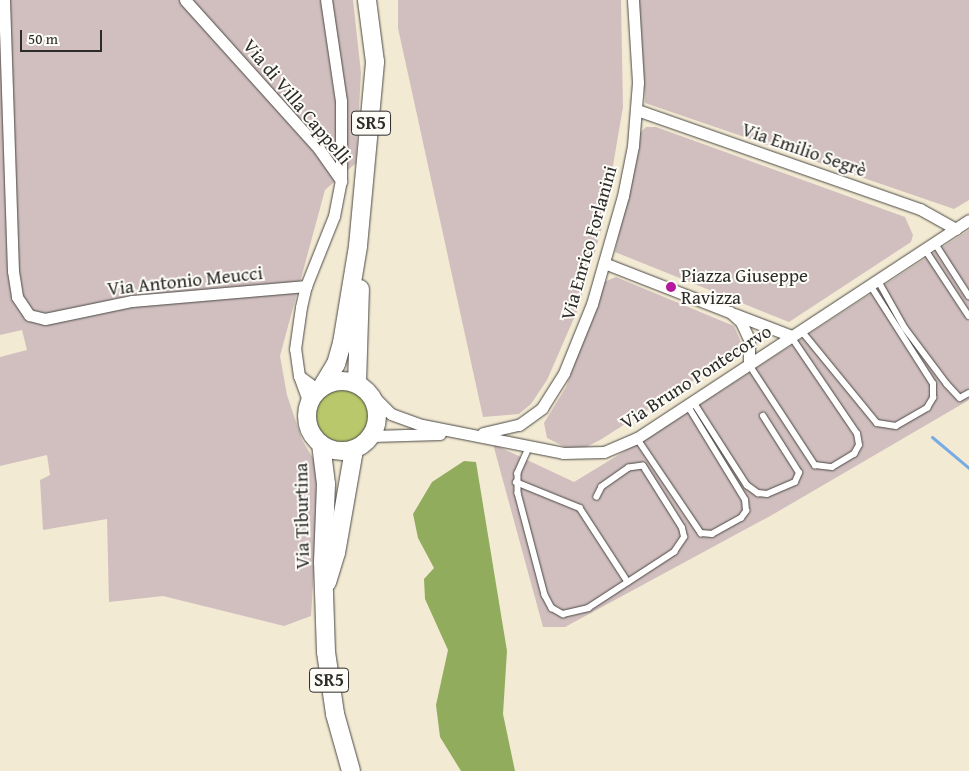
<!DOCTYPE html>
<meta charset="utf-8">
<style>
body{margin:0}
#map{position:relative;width:969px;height:771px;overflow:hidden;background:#f3ead3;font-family:"Gentium Book Plus",serif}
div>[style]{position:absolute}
.industrial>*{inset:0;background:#d1bfbf}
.green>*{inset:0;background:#b9c86a}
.round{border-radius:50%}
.forest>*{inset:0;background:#92ac5e}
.stream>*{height:3px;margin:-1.5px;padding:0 1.5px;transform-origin:1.5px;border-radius:1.5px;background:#77abe4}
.roads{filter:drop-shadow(0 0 1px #494844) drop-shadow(0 0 1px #494844)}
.service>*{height:5.5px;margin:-2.75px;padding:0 2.75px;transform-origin:2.75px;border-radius:2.75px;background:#fff}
.minor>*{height:11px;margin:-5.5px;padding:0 5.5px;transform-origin:5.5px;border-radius:5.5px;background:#fff}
.primary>*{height:18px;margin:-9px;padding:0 9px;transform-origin:9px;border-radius:9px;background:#fff}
.primary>.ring{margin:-9px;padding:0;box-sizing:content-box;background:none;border:18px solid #fff;border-radius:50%}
.dots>*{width:14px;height:14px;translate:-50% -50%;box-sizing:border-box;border:2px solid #fdfcf7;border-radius:50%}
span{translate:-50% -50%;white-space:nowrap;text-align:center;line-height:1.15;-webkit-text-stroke:4px #fdfcf7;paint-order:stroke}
.shield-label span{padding:1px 4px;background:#fdfcf7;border:1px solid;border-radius:4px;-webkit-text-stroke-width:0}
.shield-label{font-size:18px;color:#2b2b2b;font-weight:700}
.street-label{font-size:19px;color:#2b2b2b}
.poi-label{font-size:19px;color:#2b2b2b}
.left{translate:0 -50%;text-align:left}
.scale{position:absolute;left:20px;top:30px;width:82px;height:22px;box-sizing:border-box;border:2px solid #2b2b2b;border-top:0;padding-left:6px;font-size:15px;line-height:18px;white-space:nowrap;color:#2b2b2b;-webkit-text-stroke:4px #fdfcf7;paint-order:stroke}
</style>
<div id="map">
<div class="industrial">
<i style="clip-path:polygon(0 0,353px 0,361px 73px,356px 163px,325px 190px,280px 356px,287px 395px,302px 440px,316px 463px,317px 525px,311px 616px,284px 626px,163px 596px,109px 602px,107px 519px,43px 530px,40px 480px,50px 475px,47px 455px,0 466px,0 357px,27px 350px,22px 330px,0 335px)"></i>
<i style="clip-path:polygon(398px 0,621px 0,623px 107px,603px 224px,578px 309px,547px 380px,531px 404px,519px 414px,483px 417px,398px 28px)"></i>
<i style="clip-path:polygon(639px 0,969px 0,969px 200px,954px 209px,645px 103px)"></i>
<i style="clip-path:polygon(646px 127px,656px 127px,905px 217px,913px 235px,911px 242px,789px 322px,615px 252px,640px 133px)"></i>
<i style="clip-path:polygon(969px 230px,969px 400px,772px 515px,565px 627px,543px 627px,493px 444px,574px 482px,684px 415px)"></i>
<i style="clip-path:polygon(616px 277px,734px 326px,741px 342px,740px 351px,600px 440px,586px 447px,567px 448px,547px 438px,544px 423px,566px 387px,604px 282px)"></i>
</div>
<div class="green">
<i class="round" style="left:316px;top:390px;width:52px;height:52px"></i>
</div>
<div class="forest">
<i style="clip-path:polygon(464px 461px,476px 462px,507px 651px,503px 714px,515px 771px,461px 771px,440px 737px,436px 705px,448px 650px,425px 599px,424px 579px,434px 568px,418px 538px,413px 514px,432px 482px)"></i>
</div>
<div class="stream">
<i style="left:932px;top:437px;width:48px;rotate:40deg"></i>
</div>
<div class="roads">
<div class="service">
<i style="left:935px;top:243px;width:63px;rotate:57.3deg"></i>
<i style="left:925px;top:249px;width:80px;rotate:56.7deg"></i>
<i style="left:878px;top:280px;width:55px;rotate:60.6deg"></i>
<i style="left:905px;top:328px;width:70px;rotate:53.1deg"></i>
<i style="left:947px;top:384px;width:19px;rotate:47deg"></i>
<i style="left:960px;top:398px;width:10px;rotate:-29deg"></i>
<i style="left:801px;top:330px;width:120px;rotate:50.7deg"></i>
<i style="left:877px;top:423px;width:19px;rotate:9deg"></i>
<i style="left:896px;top:426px;width:36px;rotate:-30deg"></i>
<i style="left:927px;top:408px;width:12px;rotate:-59deg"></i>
<i style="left:933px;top:398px;width:14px;rotate:-90deg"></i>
<i style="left:933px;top:384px;width:117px;rotate:-122.5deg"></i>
<i style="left:749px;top:364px;width:121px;rotate:56.8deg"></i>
<i style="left:815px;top:465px;width:17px;rotate:7deg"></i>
<i style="left:832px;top:467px;width:26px;rotate:-31deg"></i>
<i style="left:854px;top:454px;width:10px;rotate:-61deg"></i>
<i style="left:859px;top:445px;width:11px;rotate:-100deg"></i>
<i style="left:857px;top:434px;width:117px;rotate:-124.2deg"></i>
<i style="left:693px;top:401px;width:100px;rotate:57.3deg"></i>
<i style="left:747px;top:485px;width:14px;rotate:36deg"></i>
<i style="left:758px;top:493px;width:9px;rotate:6deg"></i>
<i style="left:767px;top:494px;width:30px;rotate:-23deg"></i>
<i style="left:795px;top:482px;width:10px;rotate:-66deg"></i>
<i style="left:799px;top:473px;width:67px;rotate:-122.3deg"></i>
<i style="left:637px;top:438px;width:115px;rotate:56deg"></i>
<i style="left:701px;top:533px;width:11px;rotate:5deg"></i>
<i style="left:712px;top:534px;width:33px;rotate:-29deg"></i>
<i style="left:741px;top:518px;width:9px;rotate:-54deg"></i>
<i style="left:746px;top:511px;width:11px;rotate:-95deg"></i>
<i style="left:745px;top:500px;width:111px;rotate:-121.4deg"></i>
<i style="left:530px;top:446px;width:30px;rotate:114deg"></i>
<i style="left:518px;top:473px;width:20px;rotate:90deg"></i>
<i style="left:518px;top:493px;width:106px;rotate:75.2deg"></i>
<i style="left:545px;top:595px;width:15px;rotate:62deg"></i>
<i style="left:552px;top:608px;width:13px;rotate:29deg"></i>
<i style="left:563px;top:614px;width:26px;rotate:-13deg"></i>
<i style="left:588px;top:608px;width:103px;rotate:-33.1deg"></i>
<i style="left:674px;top:552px;width:18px;rotate:-56deg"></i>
<i style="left:684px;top:537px;width:9px;rotate:-103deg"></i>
<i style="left:682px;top:528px;width:73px;rotate:-122.2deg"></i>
<i style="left:643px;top:466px;width:14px;rotate:172deg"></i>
<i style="left:629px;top:468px;width:33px;rotate:145deg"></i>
<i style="left:602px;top:487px;width:11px;rotate:117deg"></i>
<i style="left:516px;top:482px;width:69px;rotate:22.1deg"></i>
<i style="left:580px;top:508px;width:88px;rotate:57deg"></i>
</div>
<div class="minor">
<i style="left:4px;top:0;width:271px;rotate:88.1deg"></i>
<i style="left:13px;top:271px;width:26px;rotate:81deg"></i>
<i style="left:17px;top:297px;width:22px;rotate:56deg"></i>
<i style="left:29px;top:315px;width:16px;rotate:14deg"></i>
<i style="left:45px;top:319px;width:89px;rotate:-11.7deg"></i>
<i style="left:132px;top:301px;width:175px;rotate:-4.9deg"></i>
<i style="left:185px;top:0;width:200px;rotate:48deg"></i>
<i style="left:319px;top:149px;width:39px;rotate:55deg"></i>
<i style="left:637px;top:110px;width:300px;rotate:19.3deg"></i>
<i style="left:920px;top:209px;width:41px;rotate:29.1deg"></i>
<i style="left:604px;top:263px;width:135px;rotate:21.3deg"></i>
<i style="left:730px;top:312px;width:15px;rotate:42deg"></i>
<i style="left:741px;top:322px;width:19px;rotate:65deg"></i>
<i style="left:749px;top:339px;width:25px;rotate:90deg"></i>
<i style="left:734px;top:314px;width:62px;rotate:20.8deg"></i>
<i style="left:299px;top:376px;width:27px;rotate:-98deg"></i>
<i style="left:295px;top:349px;width:42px;rotate:-81.9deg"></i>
<i style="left:301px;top:307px;width:22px;rotate:-77deg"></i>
<i style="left:306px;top:286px;width:75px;rotate:-68.2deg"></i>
<i style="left:334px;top:216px;width:36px;rotate:-79deg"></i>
<i style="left:341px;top:181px;width:80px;rotate:-90deg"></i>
<i style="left:341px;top:101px;width:102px;rotate:-98.4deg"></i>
<i style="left:373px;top:396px;width:25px;rotate:45deg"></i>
<i style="left:391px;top:414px;width:33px;rotate:20deg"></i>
<i style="left:422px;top:425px;width:144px;rotate:11.2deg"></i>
<i style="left:563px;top:453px;width:41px;rotate:-1.4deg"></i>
<i style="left:604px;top:452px;width:36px;rotate:-23deg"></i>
<i style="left:637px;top:438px;width:397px;rotate:-33.3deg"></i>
<i style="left:309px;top:403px;width:29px;rotate:-110deg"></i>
<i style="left:299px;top:376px;width:24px;rotate:36deg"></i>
<i style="left:483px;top:433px;width:37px;rotate:-13deg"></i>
<i style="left:519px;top:425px;width:29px;rotate:-36deg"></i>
<i style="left:542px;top:408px;width:41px;rotate:-57.8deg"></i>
<i style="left:564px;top:373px;width:74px;rotate:-67.9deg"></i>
<i style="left:592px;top:304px;width:112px;rotate:-74deg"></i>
<i style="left:623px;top:196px;width:51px;rotate:-78.7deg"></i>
<i style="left:633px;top:146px;width:64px;rotate:-85.5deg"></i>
<i style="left:638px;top:82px;width:82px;rotate:-93.5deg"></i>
<i style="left:372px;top:436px;width:68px;rotate:-1.7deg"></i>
</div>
<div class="primary">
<i class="ring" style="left:307px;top:381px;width:52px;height:52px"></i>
<i style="left:357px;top:383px;width:94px;rotate:-88.2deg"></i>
<i style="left:322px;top:387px;width:27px;rotate:-59deg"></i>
<i style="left:336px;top:364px;width:22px;rotate:-74deg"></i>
<i style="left:342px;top:343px;width:98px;rotate:-80.6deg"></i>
<i style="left:358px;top:246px;width:185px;rotate:-84.7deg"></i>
<i style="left:375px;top:62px;width:63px;rotate:-97.4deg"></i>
<i style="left:321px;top:444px;width:40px;rotate:82.9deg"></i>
<i style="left:326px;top:484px;width:78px;rotate:92.2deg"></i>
<i style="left:323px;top:562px;width:90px;rotate:88.1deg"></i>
<i style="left:326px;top:652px;width:63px;rotate:81.7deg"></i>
<i style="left:335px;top:714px;width:59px;rotate:74.3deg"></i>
<i style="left:327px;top:582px;width:30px;rotate:-73deg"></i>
<i style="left:336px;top:553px;width:105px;rotate:-80.1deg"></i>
</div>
</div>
<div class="dots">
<i style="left:671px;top:287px;background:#b5179e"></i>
</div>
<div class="shield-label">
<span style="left:371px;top:123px">SR5</span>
<span style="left:329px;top:680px">SR5</span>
</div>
<div class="street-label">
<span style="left:297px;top:102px;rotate:50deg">Via di Villa Cappelli</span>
<span style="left:804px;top:150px;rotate:19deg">Via Emilio Segrè</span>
<span style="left:589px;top:243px;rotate:-74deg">Via Enrico Forlanini</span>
<span style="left:185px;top:281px;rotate:-6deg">Via Antonio Meucci</span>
<span style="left:696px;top:377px;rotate:-33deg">Via Bruno Pontecorvo</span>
<span style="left:302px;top:516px;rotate:-91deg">Via Tiburtina</span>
</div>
<div class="poi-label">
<span class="left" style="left:681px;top:287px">Piazza Giuseppe<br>Ravizza</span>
</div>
<div class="scale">50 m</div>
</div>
